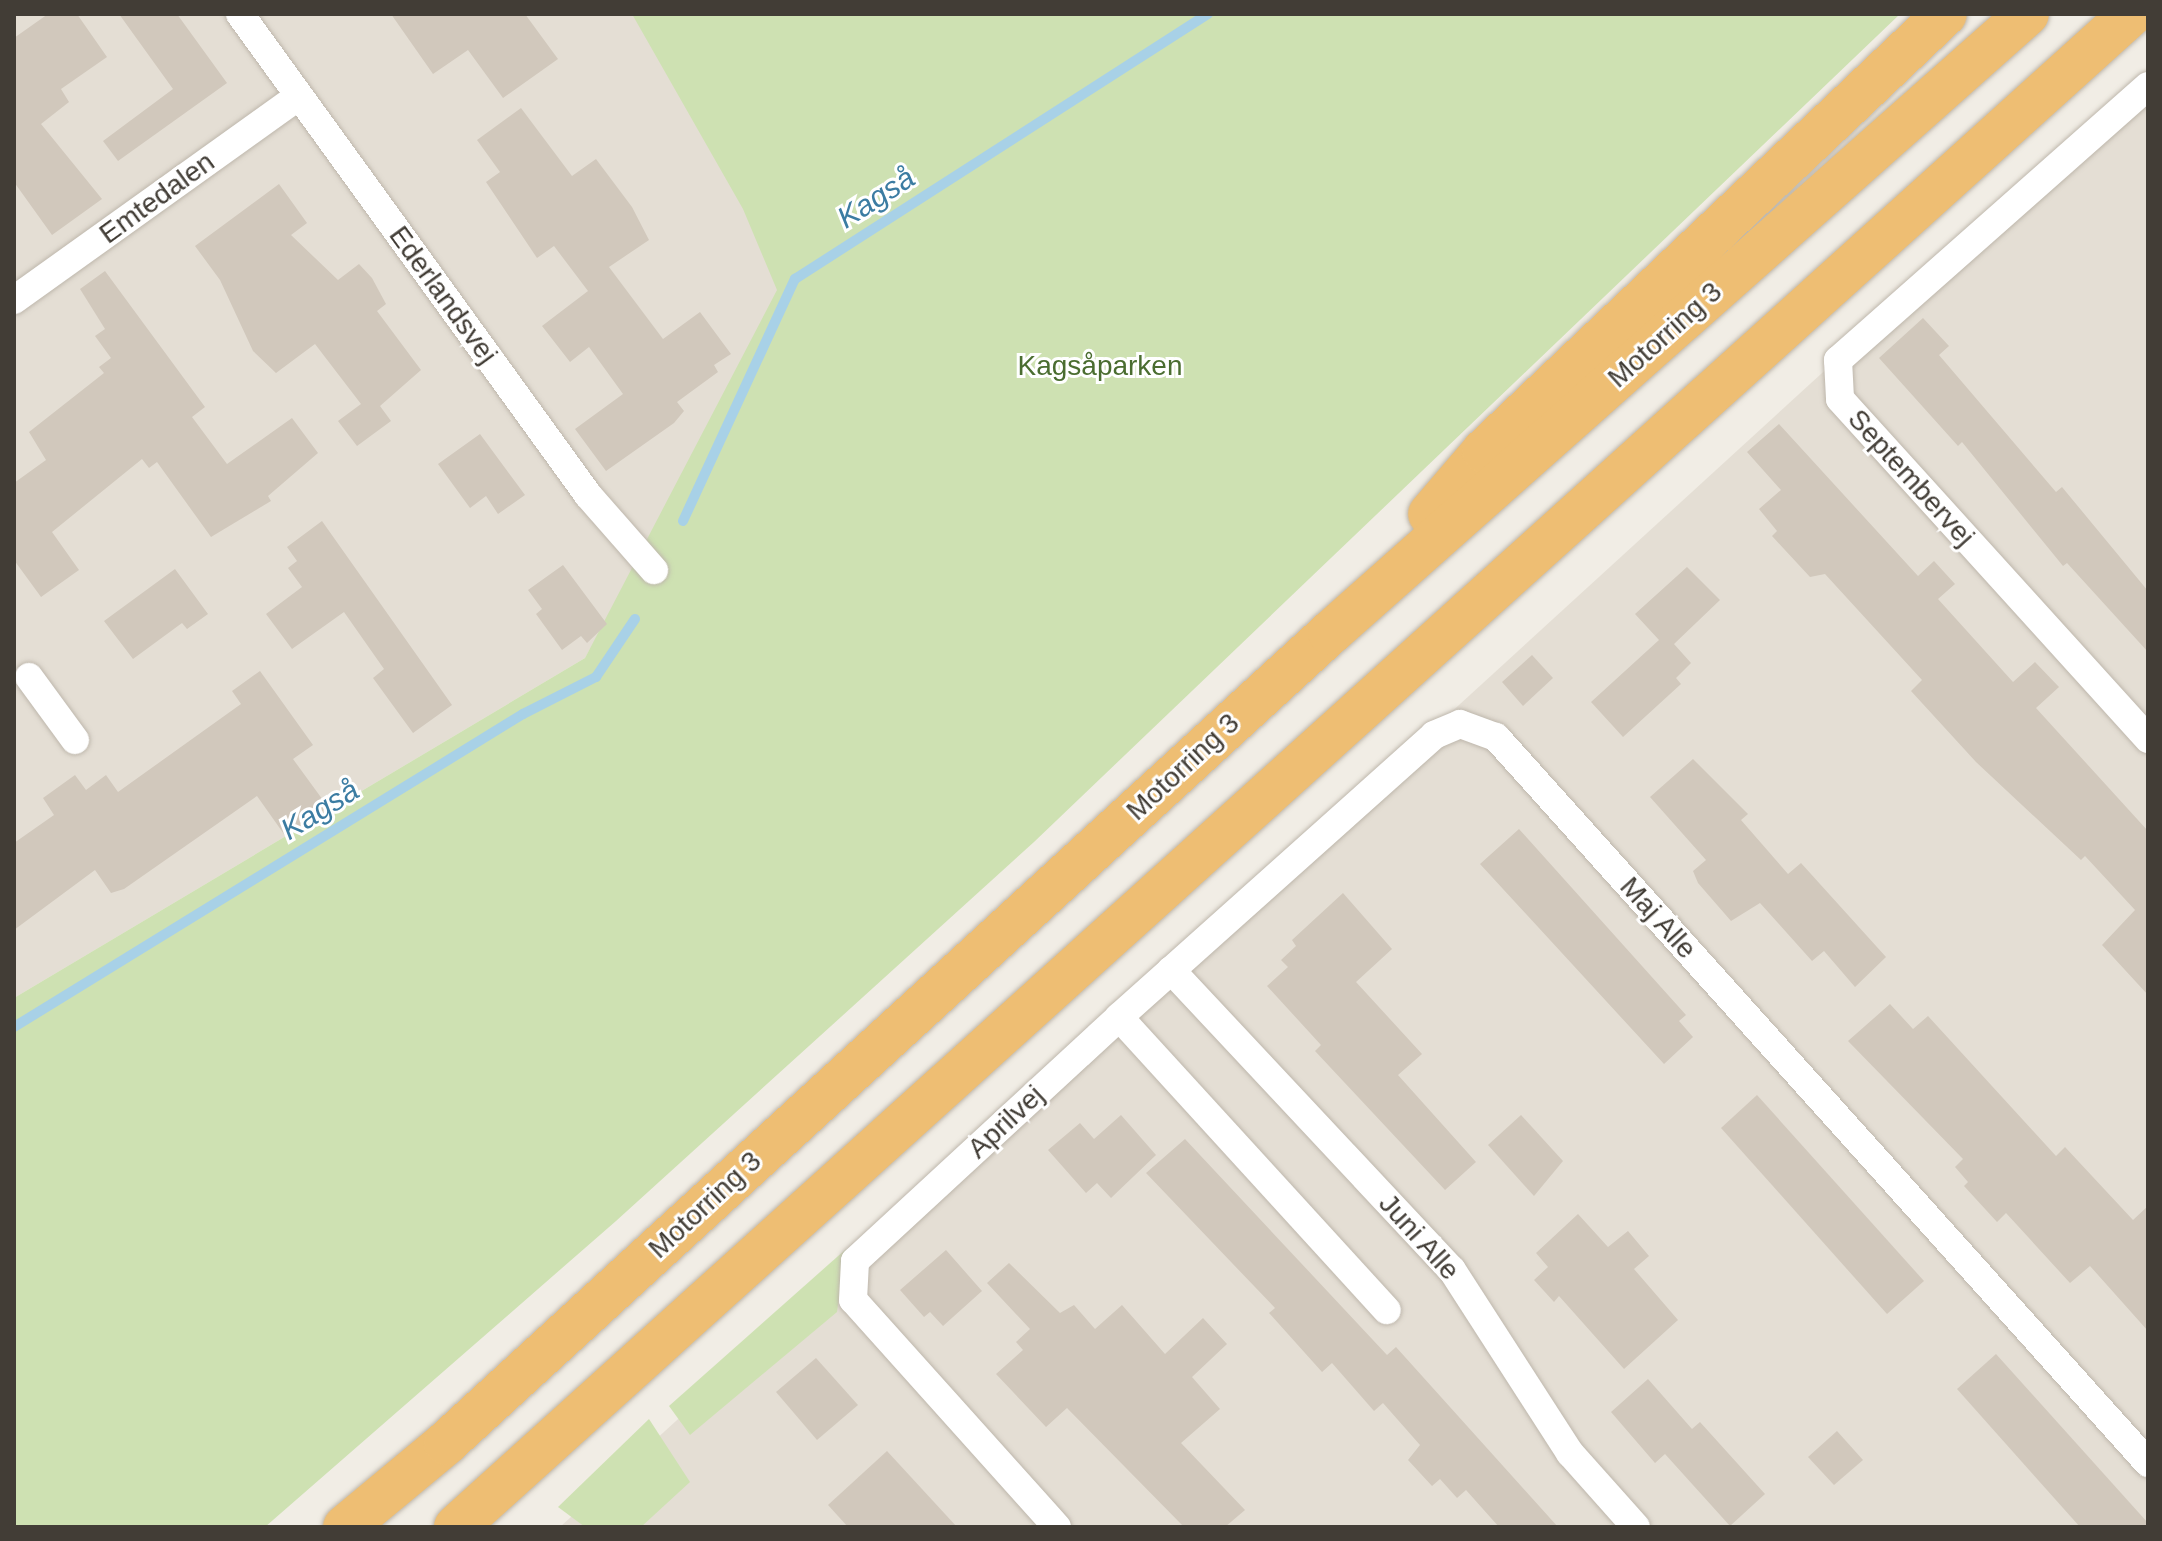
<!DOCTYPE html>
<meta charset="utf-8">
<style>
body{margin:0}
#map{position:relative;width:2162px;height:1541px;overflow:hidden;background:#f1ede5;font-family:Arial,sans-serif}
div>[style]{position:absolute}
.residential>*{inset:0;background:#e4ded4}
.green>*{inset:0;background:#cee1b2}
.stream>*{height:10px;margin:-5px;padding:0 5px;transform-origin:5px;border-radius:5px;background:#a8d1e7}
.building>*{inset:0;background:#d1c8bc}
.roads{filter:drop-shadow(0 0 2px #beb7ac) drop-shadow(0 0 2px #beb7ac)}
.minor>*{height:28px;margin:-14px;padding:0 14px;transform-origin:14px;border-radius:14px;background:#fff}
.motorway>*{height:44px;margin:-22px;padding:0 22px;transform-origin:22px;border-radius:22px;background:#eebe73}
span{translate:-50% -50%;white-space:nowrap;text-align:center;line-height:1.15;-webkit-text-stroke:6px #fff;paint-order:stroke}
.street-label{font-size:28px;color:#423d36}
.park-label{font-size:28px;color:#4a6d30}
.water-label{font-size:30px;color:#3b7ca2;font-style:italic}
.frame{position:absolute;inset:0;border:16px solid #423d36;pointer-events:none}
</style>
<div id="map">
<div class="residential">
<i style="clip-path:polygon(14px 14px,1208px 14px,795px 279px,585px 658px,14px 998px)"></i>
<i style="clip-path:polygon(2148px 75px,2148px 1527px,560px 1527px)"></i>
</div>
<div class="green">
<i style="clip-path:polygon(632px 14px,1900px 14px,1034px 842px,616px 1221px,265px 1527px,14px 1527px,14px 998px,585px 658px,777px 290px,743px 209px)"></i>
<i style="clip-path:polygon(846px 1249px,837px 1312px,690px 1435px,669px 1406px)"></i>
<i style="clip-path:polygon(649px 1419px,690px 1482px,641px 1527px,585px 1527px,558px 1507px)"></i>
</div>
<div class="stream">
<i style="left:683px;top:521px;width:267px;rotate:-65.2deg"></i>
<i style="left:795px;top:279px;width:491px;rotate:-32.7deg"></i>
<i style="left:14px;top:1027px;width:598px;rotate:-31.59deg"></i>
<i style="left:523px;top:714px;width:82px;rotate:-26.9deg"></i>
<i style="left:596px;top:677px;width:70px;rotate:-56.1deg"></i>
</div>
<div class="building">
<i style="clip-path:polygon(48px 14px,77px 14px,107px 57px,61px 89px,69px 102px,41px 124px,102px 199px,52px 235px,14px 182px,14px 38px)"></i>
<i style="clip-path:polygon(119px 14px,177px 14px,227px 83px,118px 161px,103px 141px,173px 89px)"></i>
<i style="clip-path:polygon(391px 14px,525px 14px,558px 59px,503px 98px,468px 50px,433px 74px)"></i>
<i style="clip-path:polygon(521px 108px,572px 176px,596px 159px,632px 207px,649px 240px,609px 267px,663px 339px,700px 312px,731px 354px,714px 365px,718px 372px,677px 402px,684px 411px,674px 423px,606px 471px,575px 429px,623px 394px,589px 347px,570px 362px,542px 326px,588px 291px,554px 246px,537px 258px,486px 182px,500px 172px,477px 140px)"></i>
<i style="clip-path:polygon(279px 184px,307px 223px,291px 235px,338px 280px,359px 264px,372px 278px,386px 304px,377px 311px,421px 370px,380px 406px,391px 421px,357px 446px,338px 421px,361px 404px,315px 344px,276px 373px,253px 351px,220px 280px,195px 246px)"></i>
<i style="clip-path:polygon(105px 271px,205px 407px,192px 417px,227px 464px,292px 418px,318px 453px,268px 496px,271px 501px,211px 537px,157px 462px,149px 468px,142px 459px,52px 532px,79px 570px,41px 597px,14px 560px,14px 483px,46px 460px,29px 432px,104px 373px,99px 367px,111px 358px,95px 336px,105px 329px,80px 289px)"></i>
<i style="clip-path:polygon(1923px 318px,1949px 346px,1939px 355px,2056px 492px,2062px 487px,2148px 591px,2148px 652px,2067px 563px,2063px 566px,1962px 442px,1958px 446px,1879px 358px)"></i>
<i style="clip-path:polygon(1779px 424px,1918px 576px,1934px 561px,1955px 584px,1938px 599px,2013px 682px,2035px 662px,2059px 687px,2036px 708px,2148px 831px,2148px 995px,2102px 945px,2135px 910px,2085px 856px,2081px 860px,1976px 762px,1911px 691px,1922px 680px,1825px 574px,1810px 577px,1772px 536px,1777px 531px,1759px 509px,1781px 490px,1747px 452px)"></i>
<i style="clip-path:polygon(480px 434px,525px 495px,498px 514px,486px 496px,470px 508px,438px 464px)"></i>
<i style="clip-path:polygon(322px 521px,452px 705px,413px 733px,373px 678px,384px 669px,344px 612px,292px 649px,266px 614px,302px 587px,288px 568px,297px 561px,287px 547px)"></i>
<i style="clip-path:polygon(563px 565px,607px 624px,587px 643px,581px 636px,562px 650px,536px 614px,542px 609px,528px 590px)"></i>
<i style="clip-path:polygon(1687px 567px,1720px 600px,1674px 644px,1691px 663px,1676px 678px,1681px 684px,1623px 737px,1591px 702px,1659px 640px,1635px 614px)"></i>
<i style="clip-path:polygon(175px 569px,208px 614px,187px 629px,182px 623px,133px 659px,104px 621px)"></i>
<i style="clip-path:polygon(1532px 655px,1553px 678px,1523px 706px,1502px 682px)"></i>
<i style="clip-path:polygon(260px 671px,313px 745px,293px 759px,328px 807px,286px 837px,257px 796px,124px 889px,111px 893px,95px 870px,14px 930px,14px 843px,54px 815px,43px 798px,75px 775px,86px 790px,106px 775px,118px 792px,241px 704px,232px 691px)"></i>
<i style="clip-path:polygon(1693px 759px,1748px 814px,1741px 820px,1788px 874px,1801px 863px,1886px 957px,1855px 987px,1824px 951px,1812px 961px,1760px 903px,1731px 921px,1698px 883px,1693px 871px,1706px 860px,1650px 797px)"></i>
<i style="clip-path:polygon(1519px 829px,1686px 1015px,1679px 1021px,1693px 1037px,1664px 1064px,1480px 864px)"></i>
<i style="clip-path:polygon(1343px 893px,1392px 949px,1356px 982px,1422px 1054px,1398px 1075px,1476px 1162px,1445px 1190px,1315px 1051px,1321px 1045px,1267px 986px,1288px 967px,1281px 960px,1296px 946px,1292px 940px)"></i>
<i style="clip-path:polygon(1890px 1004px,1913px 1029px,1928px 1016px,2056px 1156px,2065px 1147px,2133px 1220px,2148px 1206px,2148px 1331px,2090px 1266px,2070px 1283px,2006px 1213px,1997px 1222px,1964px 1186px,1968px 1182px,1955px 1167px,1963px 1159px,1848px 1041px)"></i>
<i style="clip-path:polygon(1757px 1095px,1924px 1281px,1887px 1314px,1721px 1128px)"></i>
<i style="clip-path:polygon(1121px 1115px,1156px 1155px,1111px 1198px,1097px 1183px,1086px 1193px,1048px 1150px,1080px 1123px,1094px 1139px)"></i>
<i style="clip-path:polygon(1521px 1115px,1563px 1161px,1534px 1196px,1488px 1145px)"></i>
<i style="clip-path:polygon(1185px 1139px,1387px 1355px,1396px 1347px,1558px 1527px,1499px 1527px,1466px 1490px,1457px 1498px,1440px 1479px,1432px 1486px,1408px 1460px,1420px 1445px,1383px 1403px,1374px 1411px,1332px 1363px,1322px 1372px,1269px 1313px,1275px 1308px,1146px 1173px)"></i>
<i style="clip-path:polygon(1578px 1214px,1608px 1247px,1628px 1231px,1649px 1256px,1634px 1269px,1678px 1320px,1624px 1369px,1559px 1296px,1554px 1302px,1534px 1280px,1548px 1267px,1536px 1253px)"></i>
<i style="clip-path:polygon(946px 1250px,982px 1291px,943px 1326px,930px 1312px,924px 1317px,900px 1290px)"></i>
<i style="clip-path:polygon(1009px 1263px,1060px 1313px,1074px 1305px,1095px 1329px,1122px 1305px,1165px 1354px,1203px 1318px,1227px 1344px,1192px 1377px,1220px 1409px,1181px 1443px,1245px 1510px,1225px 1527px,1184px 1527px,1067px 1408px,1046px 1427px,996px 1374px,1023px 1350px,1016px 1342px,1030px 1329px,987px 1283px)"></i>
<i style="clip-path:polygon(1996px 1354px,2148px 1523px,2148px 1527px,2080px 1527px,1957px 1389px)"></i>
<i style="clip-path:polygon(816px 1358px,858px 1405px,817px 1440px,776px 1392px)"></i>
<i style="clip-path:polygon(1648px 1379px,1692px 1429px,1700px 1422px,1765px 1494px,1730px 1526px,1665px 1454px,1655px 1463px,1611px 1412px)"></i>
<i style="clip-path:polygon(1837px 1431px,1863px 1460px,1834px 1485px,1808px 1457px)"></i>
<i style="clip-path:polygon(887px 1451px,957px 1527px,848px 1527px,828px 1505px)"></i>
</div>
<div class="roads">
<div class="minor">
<i style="left:240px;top:14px;width:594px;rotate:54.11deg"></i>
<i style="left:588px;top:495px;width:100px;rotate:48.7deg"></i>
<i style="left:2148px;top:86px;width:414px;rotate:138.5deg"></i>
<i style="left:1838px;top:360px;width:39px;rotate:87deg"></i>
<i style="left:1840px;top:399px;width:459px;rotate:47.8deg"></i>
<i style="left:14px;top:300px;width:350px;rotate:-35.6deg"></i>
<i style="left:29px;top:677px;width:78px;rotate:53.9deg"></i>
<i style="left:1171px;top:970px;width:411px;rotate:46.9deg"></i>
<i style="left:1452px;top:1270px;width:218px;rotate:57.2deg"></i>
<i style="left:1570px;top:1453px;width:99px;rotate:48.3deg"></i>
<i style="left:1119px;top:1017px;width:423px;rotate:-41.8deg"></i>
<i style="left:1434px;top:735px;width:28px;rotate:-23deg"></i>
<i style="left:1460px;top:724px;width:38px;rotate:20deg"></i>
<i style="left:1496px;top:737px;width:976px;rotate:48.07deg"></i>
<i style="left:1057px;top:1527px;width:305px;rotate:-131.9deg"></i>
<i style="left:853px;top:1300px;width:39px;rotate:-87deg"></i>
<i style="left:855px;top:1261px;width:359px;rotate:-42.7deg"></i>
<i style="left:1119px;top:1017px;width:397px;rotate:47.6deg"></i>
</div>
<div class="motorway">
<i style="left:1430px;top:514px;width:83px;rotate:-49.4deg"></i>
<i style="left:1484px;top:451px;width:635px;rotate:-43.47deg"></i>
<i style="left:345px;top:1527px;width:131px;rotate:-39.7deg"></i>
<i style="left:446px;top:1443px;width:1199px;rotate:-42.5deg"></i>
<i style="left:1330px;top:633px;width:932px;rotate:-41.61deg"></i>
<i style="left:456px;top:1527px;width:2257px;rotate:-42.09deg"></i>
</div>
</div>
<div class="street-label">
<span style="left:157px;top:198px;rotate:-36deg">Emtedalen</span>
<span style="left:443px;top:295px;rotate:54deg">Ederlandsvej</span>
<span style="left:1665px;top:335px;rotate:-42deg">Motorring 3</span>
<span style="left:1911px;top:478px;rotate:48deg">Septembervej</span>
<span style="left:1183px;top:767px;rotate:-43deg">Motorring 3</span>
<span style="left:1658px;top:918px;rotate:48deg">Maj Alle</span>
<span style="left:1006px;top:1122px;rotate:-43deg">Aprilvej</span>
<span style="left:705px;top:1205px;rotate:-43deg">Motorring 3</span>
<span style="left:1419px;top:1237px;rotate:48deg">Juni Alle</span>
</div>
<div class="park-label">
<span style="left:1100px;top:366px">Kagsåparken</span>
</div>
<div class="water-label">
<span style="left:876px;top:198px;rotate:-33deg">Kagså</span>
<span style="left:320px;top:810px;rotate:-32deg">Kagså</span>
</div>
<div class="frame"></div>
</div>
